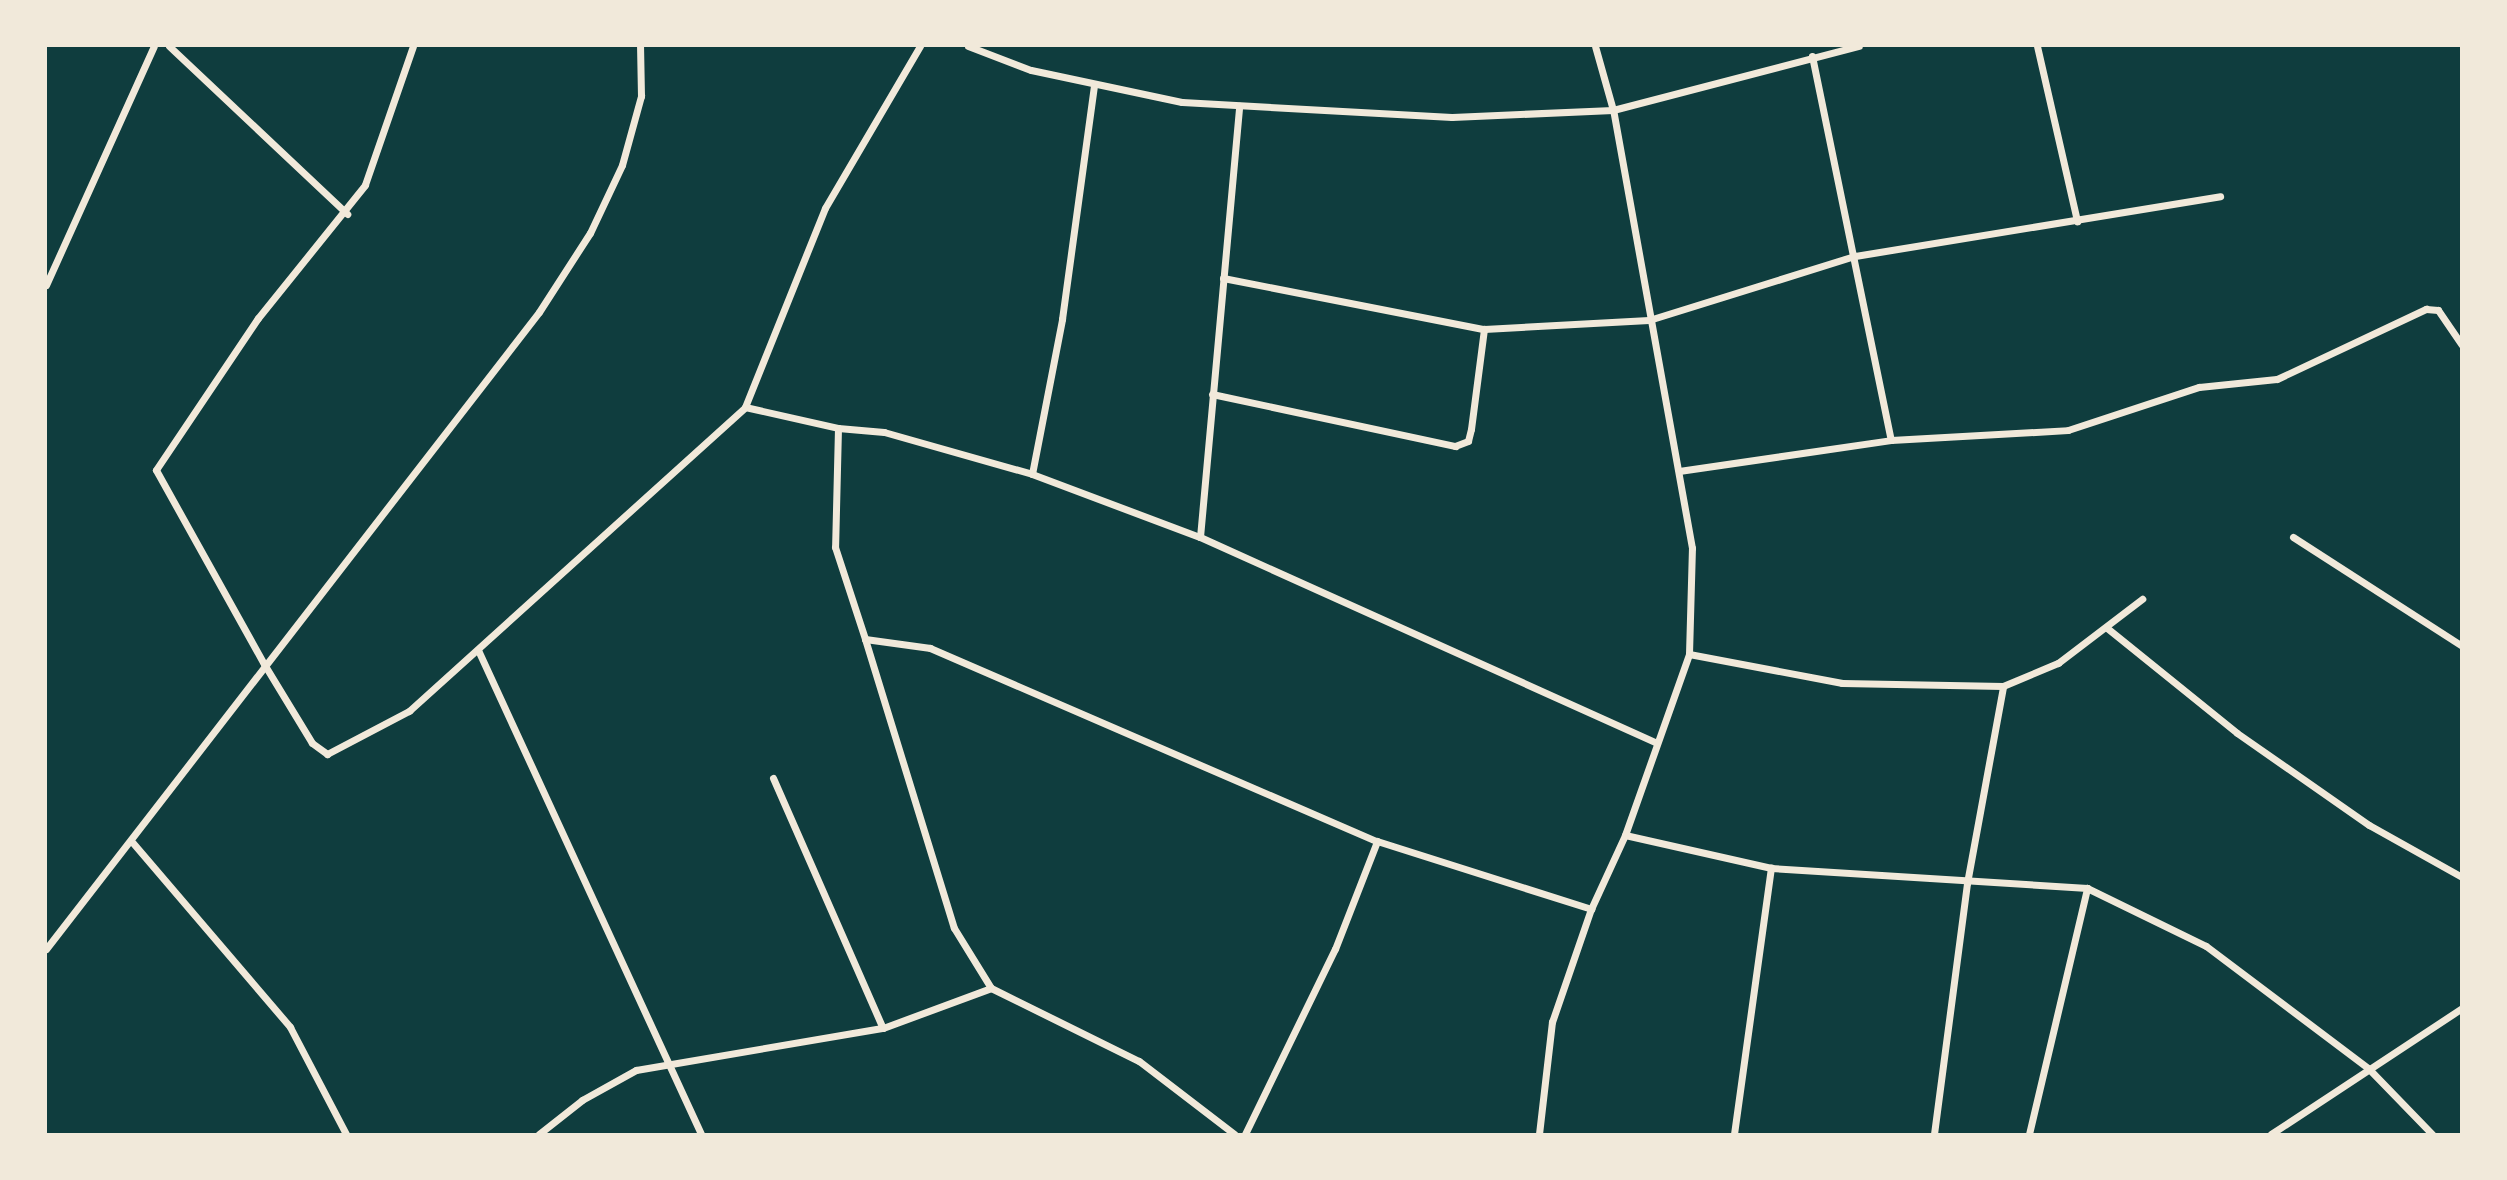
<!DOCTYPE html>
<style>
body{margin:0}
#map{position:relative;width:2507px;height:1180px;overflow:hidden;background:#0f3d3e;font-family:"Source Sans 3",sans-serif}
div>[style]{position:absolute}
.minor>*{height:7px;margin:-3.5px;padding:0 3.5px;transform-origin:3.5px;border-radius:3.5px;background:#f1e9da}
span{translate:-50% -50%;white-space:nowrap;text-align:center;line-height:1.15;-webkit-text-stroke:7px #f1e9da;paint-order:stroke}
.frame{position:absolute;inset:0;border:47px solid #f1e9da;pointer-events:none}
</style>
<div id="map">
<div class="minor">
<i style="left:169px;top:46px;width:245px;rotate:43.3deg"></i>
<i style="left:413px;top:46px;width:147px;rotate:109.1deg"></i>
<i style="left:365px;top:185px;width:171px;rotate:128.8deg"></i>
<i style="left:258px;top:318px;width:183px;rotate:123.9deg"></i>
<i style="left:156px;top:470px;width:222px;rotate:60.9deg"></i>
<i style="left:264px;top:664px;width:92px;rotate:58.7deg"></i>
<i style="left:312px;top:743px;width:19px;rotate:36deg"></i>
<i style="left:327px;top:754px;width:93px;rotate:-27.7deg"></i>
<i style="left:409px;top:711px;width:453px;rotate:-42.1deg"></i>
<i style="left:745px;top:407px;width:214px;rotate:-68.1deg"></i>
<i style="left:825px;top:208px;width:188px;rotate:-59.6deg"></i>
<i style="left:968px;top:46px;width:67px;rotate:20.9deg"></i>
<i style="left:1031px;top:70px;width:154px;rotate:12deg"></i>
<i style="left:1182px;top:102px;width:270px;rotate:3.2deg"></i>
<i style="left:1452px;top:117px;width:161px;rotate:-2.5deg"></i>
<i style="left:1613px;top:110px;width:254px;rotate:-14.6deg"></i>
<i style="left:2037px;top:46px;width:180px;rotate:77.1deg"></i>
<i style="left:1812px;top:56px;width:392px;rotate:78.4deg"></i>
<i style="left:1223px;top:278px;width:266px;rotate:11.1deg"></i>
<i style="left:1484px;top:329px;width:165px;rotate:-3.1deg"></i>
<i style="left:1649px;top:320px;width:216px;rotate:-17.3deg"></i>
<i style="left:1855px;top:256px;width:370px;rotate:-9.3deg"></i>
<i style="left:46px;top:285px;width:262px;rotate:-65.7deg"></i>
<i style="left:1212px;top:394px;width:249px;rotate:12.1deg"></i>
<i style="left:1455px;top:446px;width:14px;rotate:-21deg"></i>
<i style="left:1468px;top:441px;width:12px;rotate:-76deg"></i>
<i style="left:1471px;top:429px;width:101px;rotate:-82.6deg"></i>
<i style="left:745px;top:407px;width:95px;rotate:12.7deg"></i>
<i style="left:838px;top:428px;width:119px;rotate:91.4deg"></i>
<i style="left:835px;top:547px;width:97px;rotate:71.9deg"></i>
<i style="left:865px;top:639px;width:66px;rotate:7.9deg"></i>
<i style="left:930px;top:648px;width:487px;rotate:23.4deg"></i>
<i style="left:1377px;top:841px;width:225px;rotate:17.6deg"></i>
<i style="left:1591px;top:909px;width:81px;rotate:-65.3deg"></i>
<i style="left:1625px;top:835px;width:192px;rotate:-70.5deg"></i>
<i style="left:1689px;top:654px;width:106px;rotate:-88.4deg"></i>
<i style="left:1692px;top:548px;width:445px;rotate:-100.2deg"></i>
<i style="left:1613px;top:110px;width:66px;rotate:-105.7deg"></i>
<i style="left:838px;top:428px;width:46px;rotate:5deg"></i>
<i style="left:884px;top:432px;width:154px;rotate:15.8deg"></i>
<i style="left:1032px;top:474px;width:179px;rotate:20.6deg"></i>
<i style="left:1200px;top:537px;width:501px;rotate:24.26deg"></i>
<i style="left:1679px;top:471px;width:214px;rotate:-8.3deg"></i>
<i style="left:1891px;top:440px;width:177px;rotate:-3.2deg"></i>
<i style="left:2068px;top:430px;width:138px;rotate:-18.2deg"></i>
<i style="left:2199px;top:387px;width:78px;rotate:-5.9deg"></i>
<i style="left:2277px;top:379px;width:165px;rotate:-25.2deg"></i>
<i style="left:2426px;top:309px;width:12px;rotate:5deg"></i>
<i style="left:2438px;top:310px;width:42px;rotate:55.6deg"></i>
<i style="left:1032px;top:474px;width:158px;rotate:-79deg"></i>
<i style="left:1062px;top:319px;width:235px;rotate:-82.2deg"></i>
<i style="left:1200px;top:537px;width:433px;rotate:-84.8deg"></i>
<i style="left:2293px;top:537px;width:201px;rotate:32.8deg"></i>
<i style="left:2107px;top:628px;width:167px;rotate:38.9deg"></i>
<i style="left:2237px;top:733px;width:161px;rotate:34.9deg"></i>
<i style="left:2369px;top:825px;width:107px;rotate:29.2deg"></i>
<i style="left:865px;top:639px;width:302px;rotate:72.9deg"></i>
<i style="left:954px;top:928px;width:70px;rotate:58.3deg"></i>
<i style="left:991px;top:988px;width:165px;rotate:26.3deg"></i>
<i style="left:1139px;top:1061px;width:120px;rotate:37.5deg"></i>
<i style="left:478px;top:650px;width:533px;rotate:65.26deg"></i>
<i style="left:1689px;top:654px;width:156px;rotate:10.7deg"></i>
<i style="left:1842px;top:683px;width:161px;rotate:1.1deg"></i>
<i style="left:2003px;top:686px;width:60px;rotate:-22.7deg"></i>
<i style="left:2058px;top:663px;width:106px;rotate:-37.3deg"></i>
<i style="left:773px;top:778px;width:273px;rotate:66.3deg"></i>
<i style="left:1625px;top:835px;width:150px;rotate:12.7deg"></i>
<i style="left:1771px;top:868px;width:317px;rotate:3.6deg"></i>
<i style="left:2087px;top:888px;width:132px;rotate:26deg"></i>
<i style="left:2206px;top:946px;width:204px;rotate:37deg"></i>
<i style="left:2369px;top:1069px;width:91px;rotate:45.9deg"></i>
<i style="left:133px;top:843px;width:242px;rotate:49.5deg"></i>
<i style="left:290px;top:1027px;width:121px;rotate:62.4deg"></i>
<i style="left:46px;top:949px;width:805px;rotate:-52.26deg"></i>
<i style="left:539px;top:312px;width:94px;rotate:-57.2deg"></i>
<i style="left:590px;top:233px;width:75px;rotate:-64.8deg"></i>
<i style="left:622px;top:165px;width:72px;rotate:-74.6deg"></i>
<i style="left:641px;top:96px;width:50px;rotate:-91.1deg"></i>
<i style="left:539px;top:1134px;width:55px;rotate:-38.3deg"></i>
<i style="left:582px;top:1100px;width:62px;rotate:-29.1deg"></i>
<i style="left:636px;top:1070px;width:251px;rotate:-9.7deg"></i>
<i style="left:883px;top:1028px;width:115px;rotate:-20.3deg"></i>
<i style="left:1245px;top:1134px;width:206px;rotate:-64.1deg"></i>
<i style="left:1335px;top:949px;width:116px;rotate:-68.7deg"></i>
<i style="left:1539px;top:1134px;width:113px;rotate:-83.4deg"></i>
<i style="left:1552px;top:1022px;width:120px;rotate:-71deg"></i>
<i style="left:1734px;top:1134px;width:269px;rotate:-82.1deg"></i>
<i style="left:1934px;top:1134px;width:253px;rotate:-82.5deg"></i>
<i style="left:1967px;top:883px;width:200px;rotate:-79.6deg"></i>
<i style="left:2029px;top:1134px;width:253px;rotate:-76.7deg"></i>
<i style="left:2271px;top:1134px;width:229px;rotate:-33.4deg"></i>
</div>
<div class="frame"></div>
</div>
